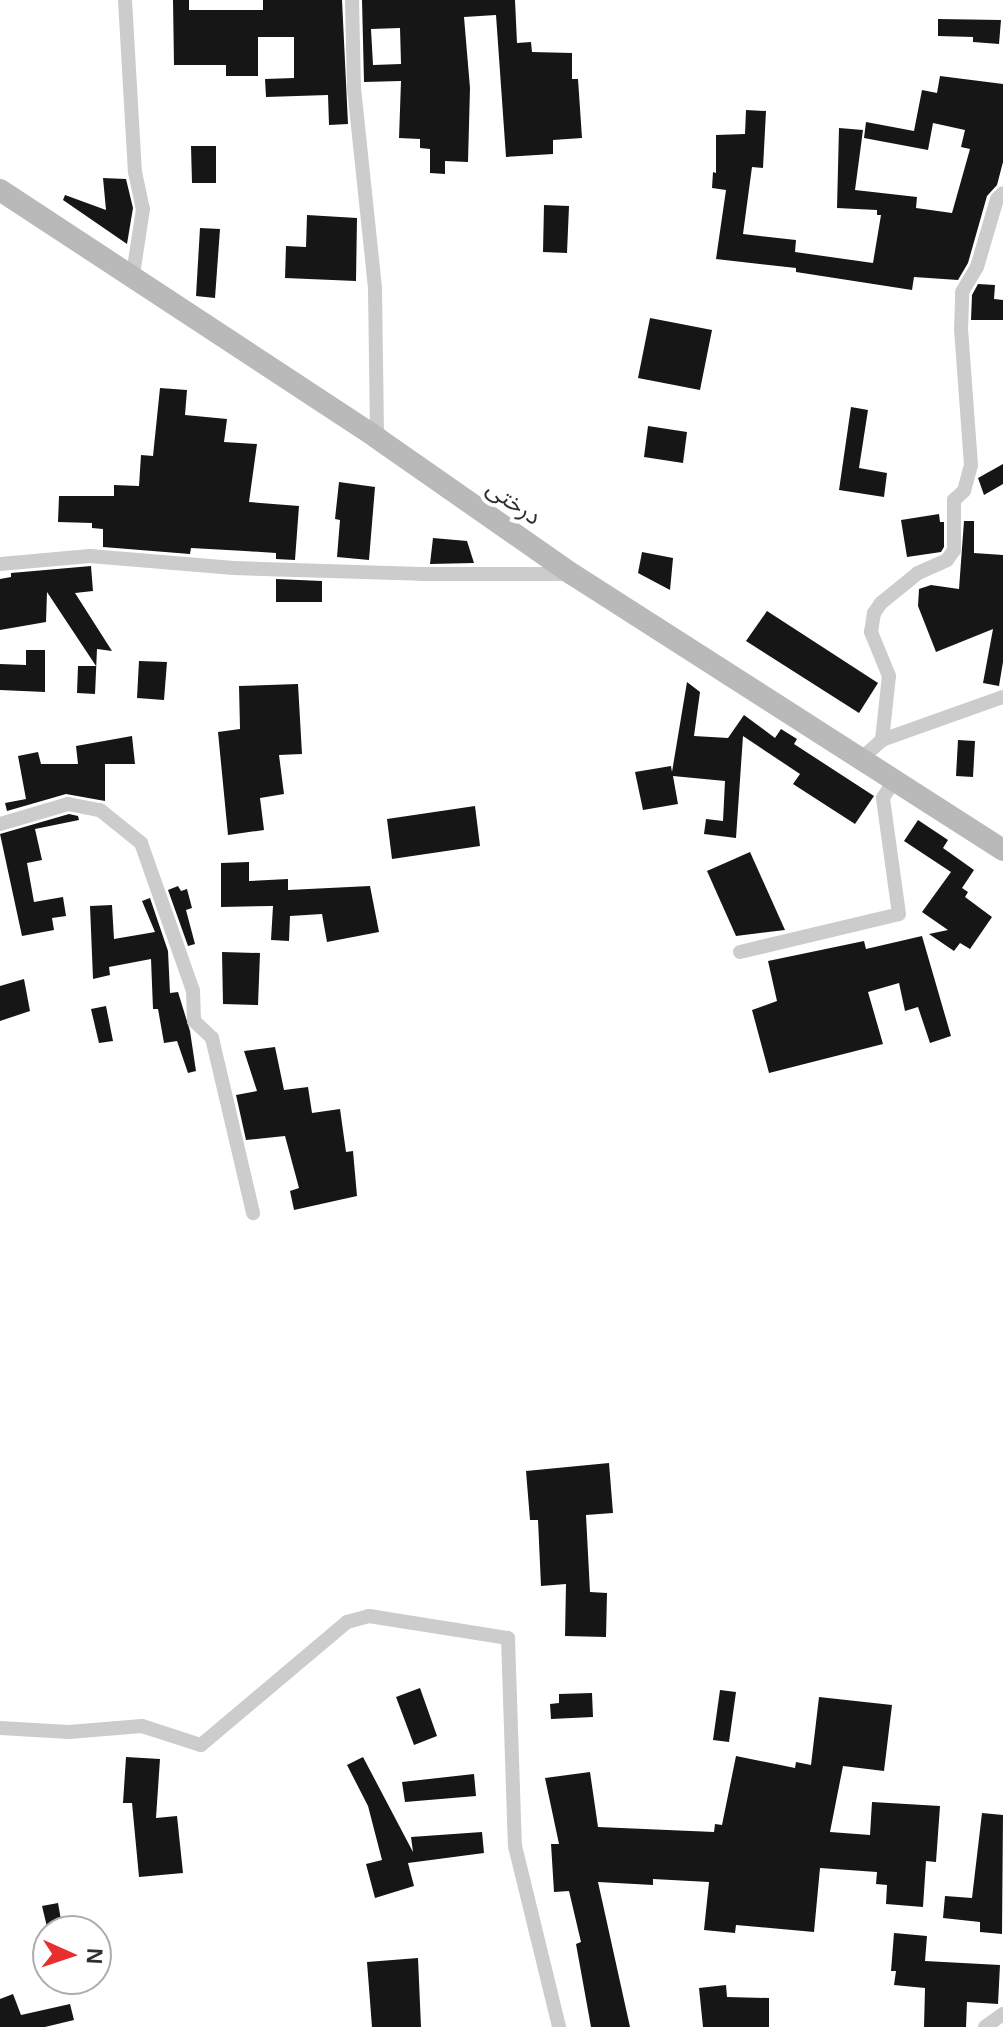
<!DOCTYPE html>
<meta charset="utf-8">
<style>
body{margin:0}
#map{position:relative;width:1003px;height:2027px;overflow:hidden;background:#fff;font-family:Arial,"Noto Sans Arabic",sans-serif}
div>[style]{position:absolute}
.building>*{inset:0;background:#161616}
.street>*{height:14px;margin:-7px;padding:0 7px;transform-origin:7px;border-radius:7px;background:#ccc}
.secondary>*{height:22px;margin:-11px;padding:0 11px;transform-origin:11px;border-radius:11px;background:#b9b9b9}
span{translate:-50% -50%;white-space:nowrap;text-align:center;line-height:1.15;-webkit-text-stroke:8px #fff;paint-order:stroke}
.street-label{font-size:24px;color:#2f2f2f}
.north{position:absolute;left:32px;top:1915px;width:80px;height:80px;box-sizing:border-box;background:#fff;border:2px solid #acacac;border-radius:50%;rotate:93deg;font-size:22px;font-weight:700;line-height:32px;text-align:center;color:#2f2f2f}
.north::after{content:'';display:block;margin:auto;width:28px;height:36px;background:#e82f2f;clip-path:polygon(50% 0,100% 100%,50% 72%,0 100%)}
</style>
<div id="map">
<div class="building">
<i style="clip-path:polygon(173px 0,189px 0,189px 10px,263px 10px,263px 0,342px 0,348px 124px,329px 125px,328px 95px,266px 97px,265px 79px,294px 78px,294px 37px,258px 37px,258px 76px,226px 76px,226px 65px,174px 65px)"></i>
<i style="clip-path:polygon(evenodd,362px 0,515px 0,517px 43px,531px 42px,532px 52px,572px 53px,572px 79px,578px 79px,582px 138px,553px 140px,553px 154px,506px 157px,496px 15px,464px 17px,470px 88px,468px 162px,445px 161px,445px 174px,430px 173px,430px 149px,420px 148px,420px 139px,399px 138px,401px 81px,364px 82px,362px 0,400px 28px,401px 64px,373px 65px,371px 29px,400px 28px)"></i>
<i style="clip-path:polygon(938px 19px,1001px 20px,999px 44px,973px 42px,973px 37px,938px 36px)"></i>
<i style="clip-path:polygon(940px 76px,1003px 84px,1003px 162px,997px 185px,987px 196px,968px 263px,958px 280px,914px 277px,912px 290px,796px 272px,796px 268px,716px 259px,726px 190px,712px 188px,713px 172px,716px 173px,716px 135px,745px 134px,746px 110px,766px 111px,763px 168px,752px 167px,743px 234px,796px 240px,795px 252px,873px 263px,881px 215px,877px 215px,877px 210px,837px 208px,839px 128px,863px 130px,855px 190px,917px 197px,916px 208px,952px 213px,970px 149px,961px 147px,965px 130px,933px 123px,928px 150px,864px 138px,866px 122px,914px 131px,922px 90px,937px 93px)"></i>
<i style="clip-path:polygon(191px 146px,216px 146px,216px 183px,192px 183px)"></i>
<i style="clip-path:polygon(103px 178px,126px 179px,133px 208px,127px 244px,63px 200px,65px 195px,106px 210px)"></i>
<i style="clip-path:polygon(544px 205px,569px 206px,567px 253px,543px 252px)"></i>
<i style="clip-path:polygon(307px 215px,357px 218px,356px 281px,285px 278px,286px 246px,306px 247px)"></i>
<i style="clip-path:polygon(200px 228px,220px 229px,215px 298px,196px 296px)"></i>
<i style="clip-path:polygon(978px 284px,995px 285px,994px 299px,1003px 300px,1003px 320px,971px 320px,972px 295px)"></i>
<i style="clip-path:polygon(650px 318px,712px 330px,700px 390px,638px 378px)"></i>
<i style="clip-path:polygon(160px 388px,187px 390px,185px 415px,227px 419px,224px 442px,257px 444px,249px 502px,299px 506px,295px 560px,276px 559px,276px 553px,245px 551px,191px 548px,190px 554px,103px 547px,103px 529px,92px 528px,92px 523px,58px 522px,59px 496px,114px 496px,114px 485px,139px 486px,141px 455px,153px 456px)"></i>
<i style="clip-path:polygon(851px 407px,868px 410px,859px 468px,887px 473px,884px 497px,839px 490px)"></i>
<i style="clip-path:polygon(648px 426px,687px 432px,683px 463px,644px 457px)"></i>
<i style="clip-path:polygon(1003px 464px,1003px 484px,984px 495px,978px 478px)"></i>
<i style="clip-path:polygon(339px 482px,375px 487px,369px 560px,337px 557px,340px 520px,335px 519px)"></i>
<i style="clip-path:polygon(939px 514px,940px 522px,944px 522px,944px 547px,941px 552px,907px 557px,901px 520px)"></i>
<i style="clip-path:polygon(964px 521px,974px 521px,974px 553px,1003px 555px,1003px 662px,999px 686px,983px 683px,993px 629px,936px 652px,918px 606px,919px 589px,931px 585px,959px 589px)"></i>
<i style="clip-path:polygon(433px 538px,467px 541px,474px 563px,430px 564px)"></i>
<i style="clip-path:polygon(642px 552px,673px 558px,670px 590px,638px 573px)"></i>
<i style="clip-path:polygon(91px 566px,93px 591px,75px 593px,112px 651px,97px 649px,95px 694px,77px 693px,78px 666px,96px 666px,47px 592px,46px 622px,0 630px,0 579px,11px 577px,11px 573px)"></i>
<i style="clip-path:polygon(276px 579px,322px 581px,322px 602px,276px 602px)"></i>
<i style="clip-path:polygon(767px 611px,878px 683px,859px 713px,746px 641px)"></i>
<i style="clip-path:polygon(26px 650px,45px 650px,45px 692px,0 690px,0 664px,26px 665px)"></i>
<i style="clip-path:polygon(139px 661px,167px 662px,164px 700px,137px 698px)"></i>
<i style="clip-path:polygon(687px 682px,700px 692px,694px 736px,728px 738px,744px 715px,775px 738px,781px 729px,797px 739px,794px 744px,874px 796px,855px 824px,793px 784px,800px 774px,743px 736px,736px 838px,704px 834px,706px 819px,723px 821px,725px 781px,673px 776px,678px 804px,643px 810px,635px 772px,671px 766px,672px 772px)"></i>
<i style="clip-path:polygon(298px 684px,302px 754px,279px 755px,284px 794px,260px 798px,264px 830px,228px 835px,218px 732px,240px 729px,239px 686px)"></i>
<i style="clip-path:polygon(132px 736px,135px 764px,105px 764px,105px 801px,66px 794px,7px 811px,5px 803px,26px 799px,18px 756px,38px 752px,41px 764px,78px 764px,76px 746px)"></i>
<i style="clip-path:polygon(958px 740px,975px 741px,973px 777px,956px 776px)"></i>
<i style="clip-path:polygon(475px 806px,480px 846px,392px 859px,387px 819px)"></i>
<i style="clip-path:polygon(69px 814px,78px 816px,79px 820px,35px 829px,42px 860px,27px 863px,34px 902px,63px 897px,66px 916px,52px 918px,54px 930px,22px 936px,0 834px)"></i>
<i style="clip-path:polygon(918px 820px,948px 840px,943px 848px,974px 870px,962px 888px,968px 892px,965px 897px,992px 917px,970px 949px,960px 943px,954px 951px,929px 934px,948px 930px,922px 912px,951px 872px,904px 841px)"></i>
<i style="clip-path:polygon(750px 852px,785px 930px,736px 936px,707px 871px)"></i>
<i style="clip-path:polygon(249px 862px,249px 881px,288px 879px,288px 890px,370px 886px,379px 932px,327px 942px,322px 914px,290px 916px,289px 941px,271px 940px,273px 906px,221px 907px,221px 863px)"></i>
<i style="clip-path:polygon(178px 886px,181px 891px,187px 889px,192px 908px,186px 910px,195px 944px,188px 946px,168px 890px)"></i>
<i style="clip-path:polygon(150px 898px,168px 951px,170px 993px,178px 992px,190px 1031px,196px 1071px,188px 1073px,177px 1041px,164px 1043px,158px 1009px,153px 1009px,151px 959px,109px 967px,110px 975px,93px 979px,90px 906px,112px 905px,114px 939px,155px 932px,142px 901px)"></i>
<i style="clip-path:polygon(922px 936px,951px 1036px,930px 1043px,918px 1007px,905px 1011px,899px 983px,868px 992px,883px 1044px,769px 1073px,752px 1010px,777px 1001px,768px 961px,864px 941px,866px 949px)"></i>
<i style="clip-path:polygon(222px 952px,260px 953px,258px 1005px,223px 1004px)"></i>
<i style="clip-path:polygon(24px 979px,30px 1011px,0 1021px,0 986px)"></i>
<i style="clip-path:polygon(106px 1006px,113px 1041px,99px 1043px,91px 1009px)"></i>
<i style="clip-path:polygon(275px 1047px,284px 1090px,308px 1087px,312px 1113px,340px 1109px,346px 1152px,353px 1151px,357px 1196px,294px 1210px,290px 1191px,299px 1188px,285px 1136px,246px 1140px,236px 1095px,257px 1091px,244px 1051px)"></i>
<i style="clip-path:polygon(609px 1463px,613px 1513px,586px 1515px,590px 1592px,607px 1593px,606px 1637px,565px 1636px,566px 1584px,541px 1586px,538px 1520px,530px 1520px,526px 1471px)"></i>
<i style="clip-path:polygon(420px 1688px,437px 1736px,414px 1745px,396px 1697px)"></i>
<i style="clip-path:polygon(720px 1690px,736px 1692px,729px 1742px,713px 1740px)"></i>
<i style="clip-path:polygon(592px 1693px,593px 1717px,551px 1719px,550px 1704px,559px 1703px,559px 1694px)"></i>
<i style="clip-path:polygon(819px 1697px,892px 1705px,884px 1771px,843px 1766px,830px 1832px,870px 1835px,872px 1802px,940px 1806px,936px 1862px,926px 1861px,923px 1907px,886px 1904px,887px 1885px,876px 1884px,877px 1872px,820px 1868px,814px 1932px,736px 1925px,735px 1933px,704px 1930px,709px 1882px,653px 1879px,653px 1885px,598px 1882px,630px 2027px,591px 2027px,576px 1944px,581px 1942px,569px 1891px,554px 1892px,551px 1844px,559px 1844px,545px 1778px,590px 1772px,598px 1827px,714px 1832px,715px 1824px,722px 1825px,736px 1756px,795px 1768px,796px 1762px,811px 1765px)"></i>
<i style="clip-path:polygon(126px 1757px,160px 1759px,156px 1818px,177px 1816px,183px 1873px,139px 1877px,132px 1803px,123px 1803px)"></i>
<i style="clip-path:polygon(363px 1757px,413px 1852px,411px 1837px,482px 1832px,484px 1853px,408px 1863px,414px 1886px,375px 1898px,366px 1864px,382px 1860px,368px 1806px,347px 1765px)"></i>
<i style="clip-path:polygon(474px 1774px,476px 1796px,405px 1802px,402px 1782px)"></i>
<i style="clip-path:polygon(982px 1813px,1003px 1815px,1002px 1934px,980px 1932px,980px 1922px,943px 1918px,945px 1896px,972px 1898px)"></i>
<i style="clip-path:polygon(58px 1903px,63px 1931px,48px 1931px,42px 1906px)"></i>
<i style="clip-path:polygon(894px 1933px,927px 1936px,925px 1961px,1000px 1965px,998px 2004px,967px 2002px,966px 2027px,924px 2027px,925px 1988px,894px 1985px,896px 1971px,891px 1971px)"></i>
<i style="clip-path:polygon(418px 1958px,421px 2027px,372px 2027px,367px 1962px)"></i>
<i style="clip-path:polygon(726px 1985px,727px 1997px,769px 1998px,769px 2027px,703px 2027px,699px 1988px)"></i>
<i style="clip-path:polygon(13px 1994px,21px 2015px,70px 2004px,74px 2020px,45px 2027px,0 2027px,0 1999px)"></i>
</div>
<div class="street">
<i style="left:125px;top:0;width:172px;rotate:86.7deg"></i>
<i style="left:135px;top:172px;width:38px;rotate:78deg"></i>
<i style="left:143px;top:209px;width:66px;rotate:98.7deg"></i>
<i style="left:352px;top:0;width:88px;rotate:88.7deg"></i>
<i style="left:354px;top:88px;width:202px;rotate:84deg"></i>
<i style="left:375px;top:289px;width:149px;rotate:89.2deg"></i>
<i style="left:0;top:564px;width:90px;rotate:-5.1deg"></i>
<i style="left:90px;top:556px;width:144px;rotate:4.8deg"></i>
<i style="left:234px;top:568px;width:187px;rotate:1.8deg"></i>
<i style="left:421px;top:574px;width:150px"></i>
<i style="left:882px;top:740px;width:64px;rotate:-83.8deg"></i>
<i style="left:889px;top:676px;width:48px;rotate:-112.2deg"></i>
<i style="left:871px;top:632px;width:19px;rotate:-81deg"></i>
<i style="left:874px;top:613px;width:12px;rotate:-55deg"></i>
<i style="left:881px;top:603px;width:48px;rotate:-39deg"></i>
<i style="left:918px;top:573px;width:32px;rotate:-24deg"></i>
<i style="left:947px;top:560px;width:12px;rotate:-55deg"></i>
<i style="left:954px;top:550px;width:50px;rotate:-90deg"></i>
<i style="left:954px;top:500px;width:13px;rotate:-42deg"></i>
<i style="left:964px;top:491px;width:27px;rotate:-75deg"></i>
<i style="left:971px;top:465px;width:135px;rotate:-94.2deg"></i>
<i style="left:961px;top:330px;width:38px;rotate:-88deg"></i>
<i style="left:962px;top:292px;width:29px;rotate:-59deg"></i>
<i style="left:977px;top:267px;width:71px;rotate:-73.6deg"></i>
<i style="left:997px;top:199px;width:8px;rotate:-45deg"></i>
<i style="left:862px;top:758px;width:27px;rotate:-42deg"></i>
<i style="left:882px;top:740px;width:128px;rotate:-19.6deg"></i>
<i style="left:0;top:824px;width:71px;rotate:-16.4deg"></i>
<i style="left:68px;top:804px;width:33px;rotate:11deg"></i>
<i style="left:100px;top:810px;width:53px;rotate:38.8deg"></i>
<i style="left:141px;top:843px;width:157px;rotate:70.6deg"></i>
<i style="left:193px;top:991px;width:30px;rotate:88deg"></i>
<i style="left:194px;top:1021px;width:25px;rotate:43deg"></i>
<i style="left:212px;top:1038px;width:180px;rotate:76.8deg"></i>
<i style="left:740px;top:952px;width:163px;rotate:-13.4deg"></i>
<i style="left:899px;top:914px;width:117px;rotate:-97.9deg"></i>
<i style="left:883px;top:798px;width:22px;rotate:-58deg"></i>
<i style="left:0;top:1728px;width:69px;rotate:3.3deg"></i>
<i style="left:69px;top:1732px;width:73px;rotate:-4.7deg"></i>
<i style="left:142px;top:1726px;width:62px;rotate:17.9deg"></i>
<i style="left:201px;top:1745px;width:191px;rotate:-40.1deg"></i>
<i style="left:347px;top:1622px;width:23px;rotate:-15deg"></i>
<i style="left:369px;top:1616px;width:141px;rotate:9deg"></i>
<i style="left:508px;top:1638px;width:208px;rotate:88.1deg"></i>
<i style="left:515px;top:1846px;width:186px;rotate:76.3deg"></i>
<i style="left:985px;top:2027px;width:22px;rotate:-36deg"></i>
</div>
<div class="secondary">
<i style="left:0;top:190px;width:451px;rotate:33.3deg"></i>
<i style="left:377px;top:438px;width:238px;rotate:34.9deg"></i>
<i style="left:572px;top:574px;width:512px;rotate:32.63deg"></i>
</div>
<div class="street-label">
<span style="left:514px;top:502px;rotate:35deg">درختی</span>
</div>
<div class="north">N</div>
</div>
